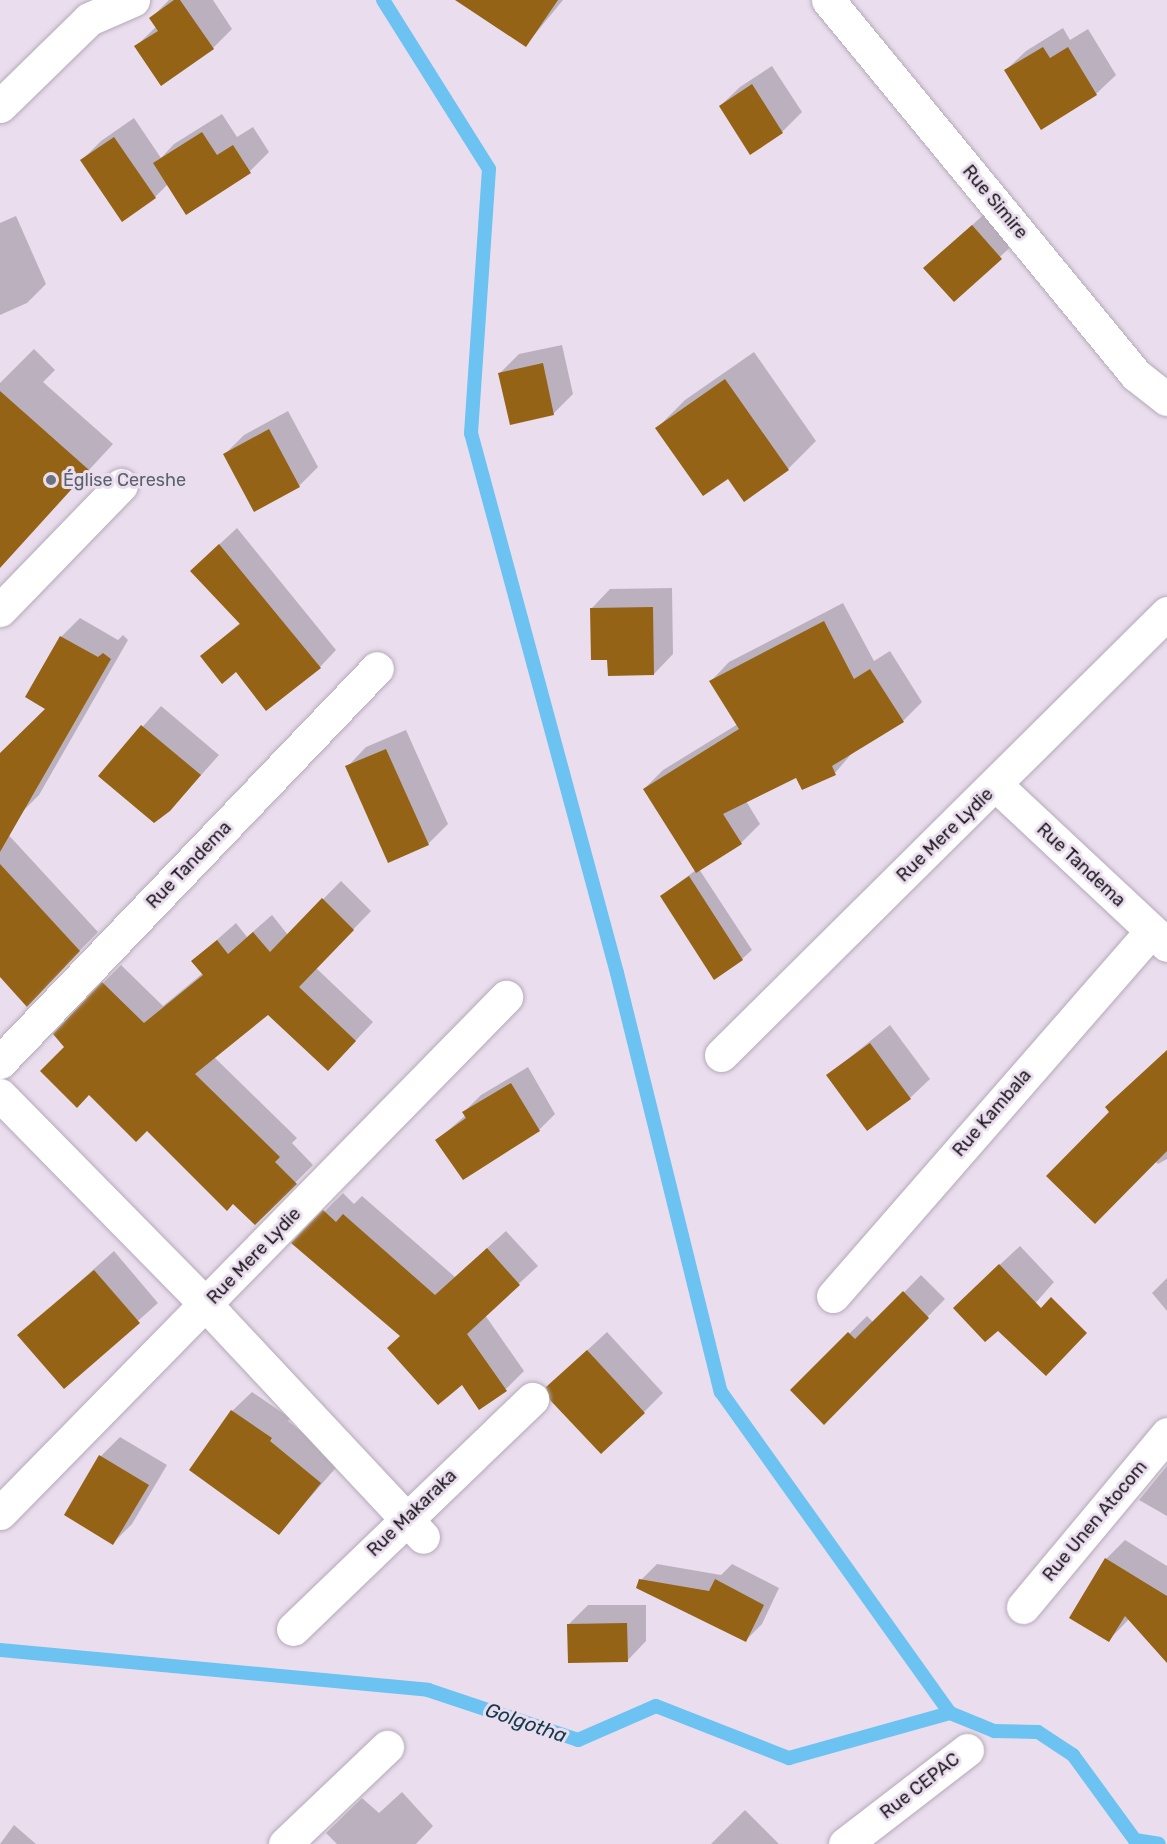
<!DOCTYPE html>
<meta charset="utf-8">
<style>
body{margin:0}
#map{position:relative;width:1167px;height:1844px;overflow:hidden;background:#eadeee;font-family:Rubik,sans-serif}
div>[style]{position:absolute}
.shadow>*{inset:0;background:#0003}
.stream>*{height:14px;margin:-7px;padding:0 7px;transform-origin:7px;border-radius:7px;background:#6cc2f1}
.building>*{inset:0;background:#946315}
.roads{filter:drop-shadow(0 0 2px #b5a9b9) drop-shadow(0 0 2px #b5a9b9)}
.minor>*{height:33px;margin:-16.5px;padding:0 16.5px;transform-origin:16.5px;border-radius:16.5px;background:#fff}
.dots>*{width:16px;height:16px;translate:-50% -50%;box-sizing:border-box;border:3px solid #eadeee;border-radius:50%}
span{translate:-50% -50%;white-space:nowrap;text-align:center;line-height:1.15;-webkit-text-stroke:6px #eadeee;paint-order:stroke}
.street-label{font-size:18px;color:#181419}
.worship-label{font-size:18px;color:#5b616d}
.left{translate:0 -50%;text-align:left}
.water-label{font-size:20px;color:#143a4d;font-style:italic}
</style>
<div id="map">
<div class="shadow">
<i style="clip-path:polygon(169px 0,213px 0,232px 29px,213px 48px,136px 46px,157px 26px,151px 18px)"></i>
<i style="clip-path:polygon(496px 0,563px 0,526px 45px)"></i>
<i style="clip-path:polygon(1063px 28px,1070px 40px,1088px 29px,1116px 75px,1096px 94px,1006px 70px,1026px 51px)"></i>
<i style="clip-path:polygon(772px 66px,802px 112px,782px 132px,751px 153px,720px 106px,740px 87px)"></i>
<i style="clip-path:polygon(222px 114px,237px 137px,253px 127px,269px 152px,250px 171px,186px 213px,168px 184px,155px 197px,82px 160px,101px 141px,134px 118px,161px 158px,174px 144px)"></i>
<i style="clip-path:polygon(992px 207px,1020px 238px,954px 300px,925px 268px)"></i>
<i style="clip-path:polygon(16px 216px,46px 284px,27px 303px,0 315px,0 223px)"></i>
<i style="clip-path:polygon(562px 345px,573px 394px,553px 414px,500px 373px,519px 354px)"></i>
<i style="clip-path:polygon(34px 349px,55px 370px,43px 382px,113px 444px,16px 549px,0 534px,0 383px)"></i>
<i style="clip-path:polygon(754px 352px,816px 441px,788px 469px,657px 428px,685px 400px)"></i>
<i style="clip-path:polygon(288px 411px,318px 467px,299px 486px,225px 454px,244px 435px)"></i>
<i style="clip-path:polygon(237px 528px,336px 650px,320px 667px,236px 670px,202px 656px,241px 622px,209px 554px)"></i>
<i style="clip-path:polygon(672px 588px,673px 654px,654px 674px,609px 658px,591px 609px,610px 589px)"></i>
<i style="clip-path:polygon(843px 603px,874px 661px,890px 651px,922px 702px,903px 721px,853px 752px,835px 773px,797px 776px,746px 801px,760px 824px,741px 843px,699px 869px,752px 950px,742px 959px,661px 896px,696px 870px,644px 789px,663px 770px,738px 724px,711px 681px,729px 662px)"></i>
<i style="clip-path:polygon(80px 618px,118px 640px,123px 635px,128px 640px,39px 795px,4px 830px,98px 932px,45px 986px,0 973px,0 754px,47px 708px,27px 697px,61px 637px)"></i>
<i style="clip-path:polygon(161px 706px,219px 755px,170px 810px,100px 775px)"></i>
<i style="clip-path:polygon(406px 730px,448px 824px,428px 844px,347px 767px,366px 747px)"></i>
<i style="clip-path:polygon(341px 881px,371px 911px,316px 968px,373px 1022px,346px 1051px,268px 1013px,214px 1057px,297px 1138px,292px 1143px,313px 1165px,255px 1223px,66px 1047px,103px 983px,121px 965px,163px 1006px,203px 973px,193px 961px,236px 923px,247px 937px,272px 915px,288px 935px)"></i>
<i style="clip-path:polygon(890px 1025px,930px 1079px,910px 1098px,828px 1075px)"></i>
<i style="clip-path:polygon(1167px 1051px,1167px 1159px,1158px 1164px,1155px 1161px)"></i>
<i style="clip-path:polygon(528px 1067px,555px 1114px,539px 1130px,437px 1140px,466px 1115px,464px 1112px,481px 1095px)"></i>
<i style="clip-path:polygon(343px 1193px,354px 1204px,362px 1196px,455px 1277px,506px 1231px,538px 1266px,485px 1315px,524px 1371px,506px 1389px,462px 1383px,293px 1243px)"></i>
<i style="clip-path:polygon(1020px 1246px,1054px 1282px,1024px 1316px,974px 1289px)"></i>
<i style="clip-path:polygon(114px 1251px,158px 1303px,64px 1387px,19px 1336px)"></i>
<i style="clip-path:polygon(921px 1275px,945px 1299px,824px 1423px,792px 1391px,867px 1316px,874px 1323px)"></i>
<i style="clip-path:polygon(1167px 1278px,1167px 1311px,1152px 1293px)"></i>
<i style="clip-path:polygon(607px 1332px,663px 1393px,644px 1412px,568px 1368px)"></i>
<i style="clip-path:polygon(252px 1392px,290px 1418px,288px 1421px,340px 1463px,279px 1533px,232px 1411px)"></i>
<i style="clip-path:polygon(120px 1437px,167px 1465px,132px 1524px,113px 1543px,101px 1456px)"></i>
<i style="clip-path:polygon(1167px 1466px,1167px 1516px,1139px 1500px)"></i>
<i style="clip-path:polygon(1125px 1540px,1167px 1566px,1167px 1657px,1129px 1619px,1108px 1641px,1106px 1559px)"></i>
<i style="clip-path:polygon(657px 1564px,721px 1575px,732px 1564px,779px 1588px,762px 1624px,746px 1640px,641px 1580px)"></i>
<i style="clip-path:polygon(588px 1605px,646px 1605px,646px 1641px,627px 1661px,569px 1624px)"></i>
<i style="clip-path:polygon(402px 1792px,433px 1826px,416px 1844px,337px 1844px,326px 1833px,362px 1798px,379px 1813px)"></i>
<i style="clip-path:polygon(745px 1810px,779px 1844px,711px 1844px)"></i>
<i style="clip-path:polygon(14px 1825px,36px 1844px,0 1844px)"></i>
</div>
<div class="stream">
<i style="left:383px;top:0;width:199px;rotate:57.9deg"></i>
<i style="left:489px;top:169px;width:265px;rotate:93.9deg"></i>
<i style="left:471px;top:433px;width:559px;rotate:74.87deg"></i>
<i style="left:617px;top:973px;width:432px;rotate:76.1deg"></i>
<i style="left:721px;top:1392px;width:394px;rotate:54.5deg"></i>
<i style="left:0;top:1650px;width:430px;rotate:5.3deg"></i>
<i style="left:428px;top:1690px;width:158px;rotate:18.4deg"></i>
<i style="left:578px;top:1740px;width:85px;rotate:-23.6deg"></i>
<i style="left:656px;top:1706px;width:143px;rotate:21.4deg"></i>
<i style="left:789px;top:1758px;width:167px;rotate:-15.6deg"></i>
<i style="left:950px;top:1713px;width:48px;rotate:22.2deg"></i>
<i style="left:994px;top:1731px;width:44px;rotate:1.3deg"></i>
<i style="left:1038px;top:1732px;width:42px;rotate:33.3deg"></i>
<i style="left:1073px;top:1755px;width:105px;rotate:53.9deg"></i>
<i style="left:1135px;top:1840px;width:24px;rotate:9deg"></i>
</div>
<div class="building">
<i style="clip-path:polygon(174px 0,180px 0,214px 49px,161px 86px,134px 46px,158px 31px,149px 18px)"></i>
<i style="clip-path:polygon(455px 0,558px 0,526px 47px)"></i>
<i style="clip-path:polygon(1043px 47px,1050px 58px,1068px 47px,1097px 95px,1041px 130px,1004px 70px)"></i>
<i style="clip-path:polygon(752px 84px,783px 133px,750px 155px,719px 106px)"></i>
<i style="clip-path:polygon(202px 132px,217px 155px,233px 145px,251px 173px,186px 215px,153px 163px)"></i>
<i style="clip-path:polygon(114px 137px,156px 198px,122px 222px,80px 160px)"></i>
<i style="clip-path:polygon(972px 225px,1002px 259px,954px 302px,923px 268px)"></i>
<i style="clip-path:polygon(543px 363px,554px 415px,510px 425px,498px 373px)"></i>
<i style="clip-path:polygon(725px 379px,789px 470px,744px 502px,728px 479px,703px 496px,655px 428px)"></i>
<i style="clip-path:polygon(0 391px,89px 470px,0 568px)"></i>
<i style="clip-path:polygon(269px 429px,300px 487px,254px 512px,223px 454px)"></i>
<i style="clip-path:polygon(219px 544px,321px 668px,266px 711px,236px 672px,222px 684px,200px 656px,240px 624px,190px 571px)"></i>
<i style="clip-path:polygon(653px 607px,654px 675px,608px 676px,607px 660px,591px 660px,590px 608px)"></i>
<i style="clip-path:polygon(824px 621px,854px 679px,870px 669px,904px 722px,832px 766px,836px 775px,802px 790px,796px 778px,723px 814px,742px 844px,696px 873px,643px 789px,739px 729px,709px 681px)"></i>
<i style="clip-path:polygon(60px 636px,98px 657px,103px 653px,111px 659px,0 852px,0 753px,45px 709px,25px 697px)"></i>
<i style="clip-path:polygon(141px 725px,201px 775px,170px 811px,154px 823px,98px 776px)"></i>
<i style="clip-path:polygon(386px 749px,429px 845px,388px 863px,345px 766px)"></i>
<i style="clip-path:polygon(0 864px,80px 951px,27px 1007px,0 977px)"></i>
<i style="clip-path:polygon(689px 876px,743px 960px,714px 980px,660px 896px)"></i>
<i style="clip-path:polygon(322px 898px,354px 930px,299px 987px,356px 1041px,328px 1071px,268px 1015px,195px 1074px,280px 1157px,275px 1162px,297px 1184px,255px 1225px,233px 1204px,227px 1211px,147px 1131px,136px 1142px,89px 1095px,77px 1108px,40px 1071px,64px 1047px,53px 1034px,102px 982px,144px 1023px,203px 975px,191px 961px,217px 940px,228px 954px,253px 932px,270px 952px)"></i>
<i style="clip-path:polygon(870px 1043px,911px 1099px,867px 1131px,826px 1075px)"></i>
<i style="clip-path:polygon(1167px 1050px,1167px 1151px,1095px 1224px,1046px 1176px,1109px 1112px,1105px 1107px)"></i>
<i style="clip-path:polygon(511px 1083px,540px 1131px,463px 1180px,435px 1140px,466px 1118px,462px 1112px)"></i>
<i style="clip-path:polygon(323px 1210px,336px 1222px,343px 1214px,435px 1295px,487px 1248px,520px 1285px,467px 1334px,507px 1391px,479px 1410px,462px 1385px,438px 1405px,387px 1348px,400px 1336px,291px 1243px)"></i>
<i style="clip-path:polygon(999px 1264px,1041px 1308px,1051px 1297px,1087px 1333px,1046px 1376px,998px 1331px,985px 1342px,953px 1308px)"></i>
<i style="clip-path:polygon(94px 1270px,140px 1323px,64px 1389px,17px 1335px)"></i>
<i style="clip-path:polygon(903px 1291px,929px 1318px,824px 1425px,790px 1390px,848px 1332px,855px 1339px)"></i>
<i style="clip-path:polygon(587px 1350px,645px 1413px,601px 1454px,550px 1400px,546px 1387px)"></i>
<i style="clip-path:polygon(231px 1410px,272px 1438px,270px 1441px,321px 1483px,279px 1535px,189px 1470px)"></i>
<i style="clip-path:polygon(99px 1455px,149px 1485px,113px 1545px,64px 1515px)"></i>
<i style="clip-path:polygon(1105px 1558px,1167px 1596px,1167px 1663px,1125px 1616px,1109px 1642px,1069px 1618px)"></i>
<i style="clip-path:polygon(639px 1579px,709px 1591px,715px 1579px,764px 1605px,746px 1642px,636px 1588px)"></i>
<i style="clip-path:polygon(627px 1623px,628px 1662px,568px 1663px,567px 1624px)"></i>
</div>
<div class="roads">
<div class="minor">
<i style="left:828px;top:0;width:485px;rotate:50.6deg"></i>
<i style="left:1136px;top:375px;width:39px;rotate:38deg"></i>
<i style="left:0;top:106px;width:124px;rotate:-44.3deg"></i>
<i style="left:89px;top:19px;width:48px;rotate:-23.4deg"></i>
<i style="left:0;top:610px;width:174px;rotate:-45.9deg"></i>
<i style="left:996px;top:785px;width:234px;rotate:43.1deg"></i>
<i style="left:721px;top:1055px;width:628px;rotate:-44.74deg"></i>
<i style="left:0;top:1062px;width:545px;rotate:-46.26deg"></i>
<i style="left:0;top:1095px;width:296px;rotate:45.5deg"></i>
<i style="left:207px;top:1306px;width:316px;rotate:46.9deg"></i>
<i style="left:833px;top:1296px;width:484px;rotate:-48.9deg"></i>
<i style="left:0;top:1513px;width:723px;rotate:-45.56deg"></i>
<i style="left:1023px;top:1607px;width:225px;rotate:-50.2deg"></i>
<i style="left:293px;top:1629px;width:332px;rotate:-43.9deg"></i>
<i style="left:285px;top:1844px;width:141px;rotate:-43.6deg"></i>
<i style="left:845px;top:1844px;width:154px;rotate:-37.6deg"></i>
</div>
</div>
<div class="dots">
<i style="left:51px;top:480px;background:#6b7280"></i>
</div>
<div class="street-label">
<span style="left:995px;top:202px;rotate:50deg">Rue Simire</span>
<span style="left:945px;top:835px;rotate:-44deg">Rue Mere Lydie</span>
<span style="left:189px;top:865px;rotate:-46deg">Rue Tandema</span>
<span style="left:1081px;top:865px;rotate:43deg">Rue Tandema</span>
<span style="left:992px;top:1113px;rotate:-49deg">Rue Kambala</span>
<span style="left:254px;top:1256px;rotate:-46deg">Rue Mere Lydie</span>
<span style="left:412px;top:1513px;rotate:-44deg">Rue Makaraka</span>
<span style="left:1095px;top:1521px;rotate:-50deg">Rue Unen Atocom</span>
<span style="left:920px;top:1786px;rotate:-38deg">Rue CEPAC</span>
</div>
<div class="worship-label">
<span class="left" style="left:63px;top:480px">Église Cereshe</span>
</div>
<div class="water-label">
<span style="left:526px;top:1723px;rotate:19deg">Golgotha</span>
</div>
</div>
